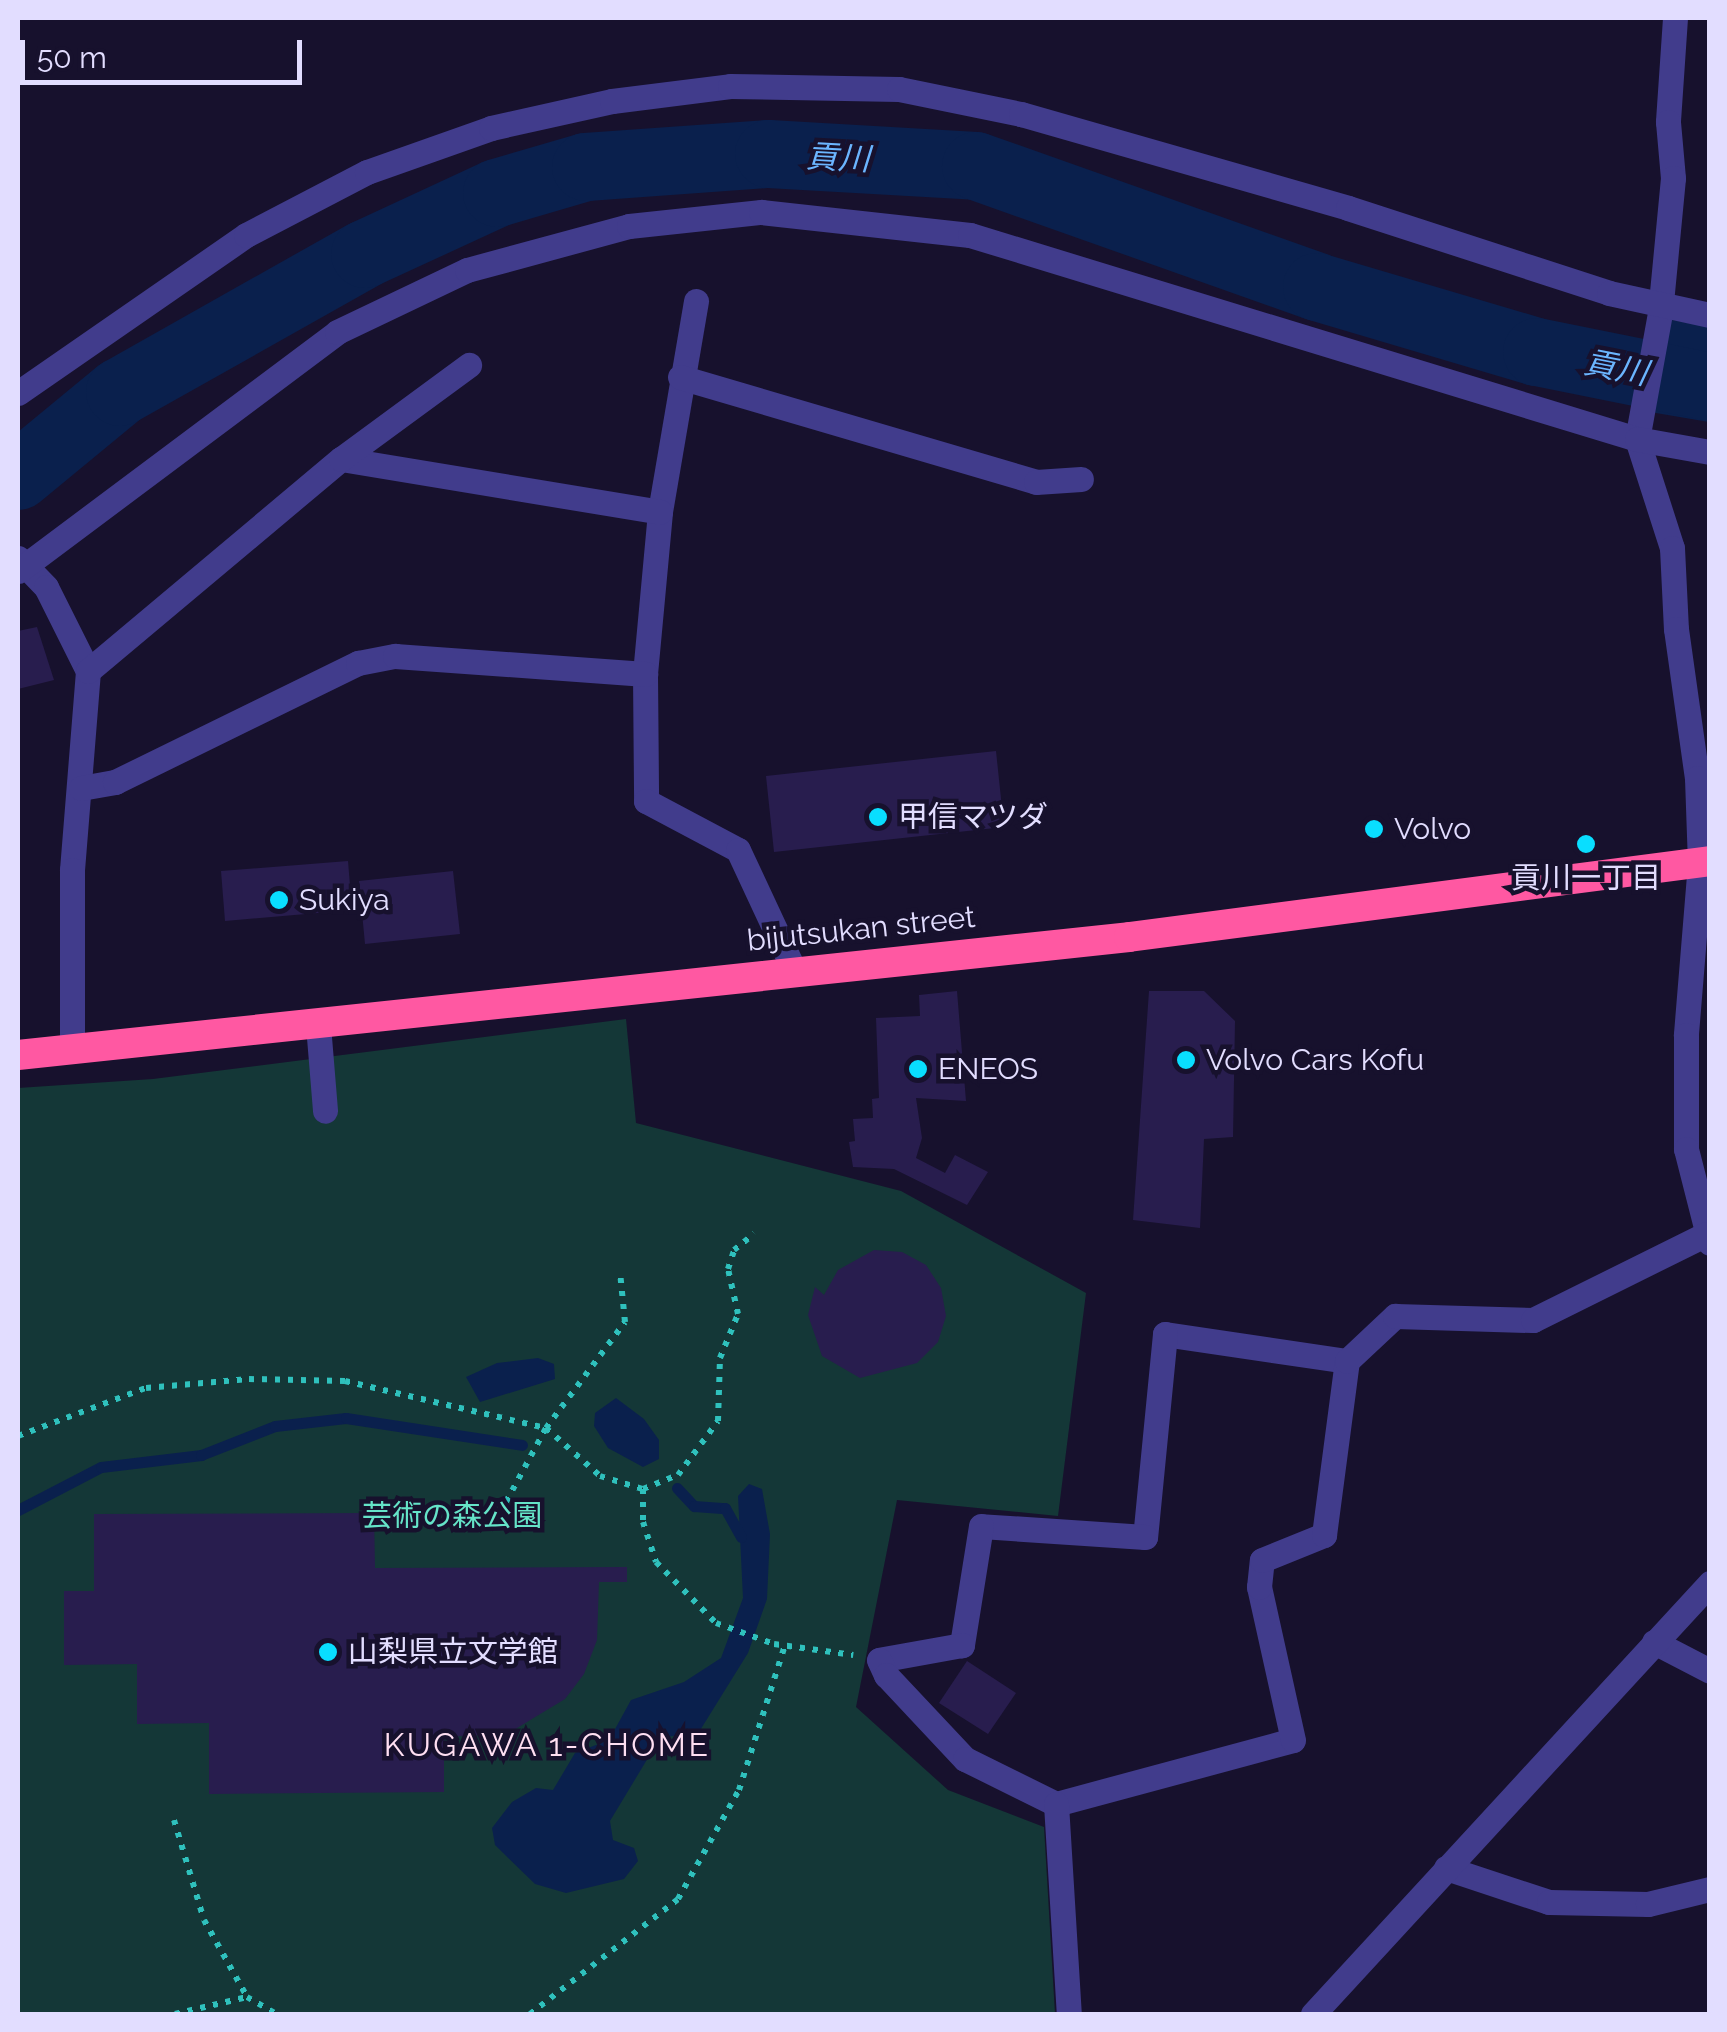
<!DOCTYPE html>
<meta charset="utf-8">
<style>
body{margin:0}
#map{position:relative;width:1727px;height:2032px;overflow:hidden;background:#17112d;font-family:Raleway,"Noto Sans JP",sans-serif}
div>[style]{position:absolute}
.green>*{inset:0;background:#143737}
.water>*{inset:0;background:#0a204d}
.stream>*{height:11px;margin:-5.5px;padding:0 5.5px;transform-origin:5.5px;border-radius:5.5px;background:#0a204d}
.river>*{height:68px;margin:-34px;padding:0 34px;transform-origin:34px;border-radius:34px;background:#0a204d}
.building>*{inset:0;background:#281d4e}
.path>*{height:6px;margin-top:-3px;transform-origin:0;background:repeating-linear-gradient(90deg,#2fc1bd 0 5px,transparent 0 13px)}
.minor>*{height:25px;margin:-12.5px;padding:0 12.5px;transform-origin:12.5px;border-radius:12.5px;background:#413c8c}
.highway>*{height:30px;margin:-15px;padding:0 15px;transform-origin:15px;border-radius:15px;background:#ff58a2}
.dots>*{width:28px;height:28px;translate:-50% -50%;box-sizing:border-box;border:5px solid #17112d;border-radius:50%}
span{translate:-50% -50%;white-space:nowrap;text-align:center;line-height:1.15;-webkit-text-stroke:9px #17112d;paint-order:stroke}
.poi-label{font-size:30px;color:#e2ddff}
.left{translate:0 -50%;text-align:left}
.street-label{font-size:30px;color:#e2ddff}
.park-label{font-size:30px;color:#65e3c8}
.water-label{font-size:32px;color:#6bb5ff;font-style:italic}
.neighbourhood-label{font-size:32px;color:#ffdff2;letter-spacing:2.5px}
.frame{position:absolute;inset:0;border:20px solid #e2ddff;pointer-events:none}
.scale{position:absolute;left:20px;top:40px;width:282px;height:45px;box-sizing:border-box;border:5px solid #e2ddff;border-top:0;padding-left:12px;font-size:30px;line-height:35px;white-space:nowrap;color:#e2ddff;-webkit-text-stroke:8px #17112d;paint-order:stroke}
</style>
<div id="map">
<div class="green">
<i style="clip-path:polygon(626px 1019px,636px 1123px,901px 1191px,1086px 1293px,1058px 1516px,897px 1500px,856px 1707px,948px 1790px,1044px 1827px,1055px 2014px,18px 2014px,18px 1088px,153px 1079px)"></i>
</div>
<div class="water">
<i style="clip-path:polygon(1667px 319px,1709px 327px,1709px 422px,1650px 412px)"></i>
<i style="clip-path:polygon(538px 1358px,554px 1364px,555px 1379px,480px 1402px,466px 1377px,497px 1363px)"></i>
<i style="clip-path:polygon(616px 1398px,644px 1419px,659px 1440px,659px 1459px,643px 1467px,608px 1448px,594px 1426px,595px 1413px)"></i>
<i style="clip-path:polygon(749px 1484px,762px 1489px,770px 1534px,767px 1599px,748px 1653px,699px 1732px,660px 1738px,610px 1821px,613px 1840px,634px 1848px,638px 1861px,624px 1879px,566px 1893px,535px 1884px,495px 1845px,492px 1828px,512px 1802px,536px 1788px,553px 1790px,575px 1753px,609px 1740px,631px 1700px,684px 1682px,721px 1658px,743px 1598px,738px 1496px)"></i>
</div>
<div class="stream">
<i style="left:677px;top:1488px;width:25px;rotate:47deg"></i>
<i style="left:694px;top:1506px;width:31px;rotate:4deg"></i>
<i style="left:725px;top:1508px;width:33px;rotate:61deg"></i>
<i style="left:18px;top:1510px;width:93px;rotate:-27.4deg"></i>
<i style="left:101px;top:1467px;width:101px;rotate:-6.8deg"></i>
<i style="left:201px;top:1455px;width:79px;rotate:-21.4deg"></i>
<i style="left:275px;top:1426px;width:71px;rotate:-6.4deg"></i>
<i style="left:346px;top:1418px;width:178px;rotate:8.7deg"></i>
</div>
<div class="river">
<i style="left:18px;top:476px;width:132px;rotate:-39.5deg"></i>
<i style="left:120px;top:392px;width:281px;rotate:-29.4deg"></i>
<i style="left:365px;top:254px;width:145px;rotate:-24.8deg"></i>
<i style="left:497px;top:193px;width:93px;rotate:-16.3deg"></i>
<i style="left:586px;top:167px;width:183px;rotate:-4.1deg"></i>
<i style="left:769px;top:154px;width:207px;rotate:3.3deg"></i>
<i style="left:976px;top:166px;width:362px;rotate:19.5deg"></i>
<i style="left:1317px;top:287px;width:229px;rotate:16.5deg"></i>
<i style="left:1537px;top:352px;width:177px;rotate:11.4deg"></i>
</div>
<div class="building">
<i style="clip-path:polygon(37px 627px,54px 680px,18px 689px,18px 631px)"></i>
<i style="clip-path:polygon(996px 751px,1004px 827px,774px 852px,766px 776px)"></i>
<i style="clip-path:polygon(348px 861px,352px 910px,225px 921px,221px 871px)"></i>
<i style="clip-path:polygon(453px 871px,460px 934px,365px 944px,359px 881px)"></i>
<i style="clip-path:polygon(957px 991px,966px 1101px,916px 1098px,922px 1138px,916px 1158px,945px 1173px,955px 1155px,988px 1172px,967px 1205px,894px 1169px,853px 1167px,849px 1142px,855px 1141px,853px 1119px,873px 1118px,872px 1099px,879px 1098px,876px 1018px,920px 1016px,919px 995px)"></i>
<i style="clip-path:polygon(1149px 991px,1204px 991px,1235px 1021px,1233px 1137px,1204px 1139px,1200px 1228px,1133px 1220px)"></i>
<i style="clip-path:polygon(874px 1250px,902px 1252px,926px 1265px,941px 1288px,946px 1316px,938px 1342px,917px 1363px,860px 1378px,822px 1356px,808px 1315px,815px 1287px,824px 1295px,838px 1270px)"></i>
<i style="clip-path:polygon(374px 1513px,375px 1568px,627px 1567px,627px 1582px,599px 1582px,597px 1640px,584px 1674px,565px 1699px,507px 1734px,444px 1737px,444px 1792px,209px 1794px,209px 1723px,137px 1724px,137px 1664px,64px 1665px,64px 1591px,94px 1591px,94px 1514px)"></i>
<i style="clip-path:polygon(967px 1661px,1016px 1693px,988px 1734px,939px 1703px)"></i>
</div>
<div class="path">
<i style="left:18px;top:1436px;width:137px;rotate:-20.6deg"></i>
<i style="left:146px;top:1388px;width:103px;rotate:-5deg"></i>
<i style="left:249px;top:1379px;width:96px;rotate:1.2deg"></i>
<i style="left:345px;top:1381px;width:206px;rotate:13.2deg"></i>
<i style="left:546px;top:1428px;width:72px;rotate:41.6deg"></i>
<i style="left:600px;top:1476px;width:45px;rotate:16.8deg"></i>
<i style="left:643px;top:1489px;width:33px;rotate:90deg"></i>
<i style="left:643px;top:1522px;width:42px;rotate:72deg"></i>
<i style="left:656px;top:1562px;width:86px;rotate:45.5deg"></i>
<i style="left:716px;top:1623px;width:62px;rotate:19.9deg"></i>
<i style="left:774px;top:1644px;width:80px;rotate:7.9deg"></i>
<i style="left:643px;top:1489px;width:38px;rotate:-22deg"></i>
<i style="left:678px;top:1475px;width:67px;rotate:-53.5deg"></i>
<i style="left:718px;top:1421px;width:63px;rotate:-88.2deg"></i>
<i style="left:720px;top:1358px;width:48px;rotate:-67.8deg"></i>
<i style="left:738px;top:1314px;width:46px;rotate:-102.5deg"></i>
<i style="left:728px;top:1269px;width:20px;rotate:-72deg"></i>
<i style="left:734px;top:1250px;width:26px;rotate:-39deg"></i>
<i style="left:500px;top:1513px;width:97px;rotate:-61.6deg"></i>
<i style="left:546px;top:1428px;width:132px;rotate:-53.3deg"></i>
<i style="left:625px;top:1322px;width:50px;rotate:-95.7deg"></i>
<i style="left:174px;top:1820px;width:104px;rotate:73.3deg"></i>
<i style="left:204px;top:1920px;width:88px;rotate:60.8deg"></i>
<i style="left:247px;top:1997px;width:34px;rotate:30deg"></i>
<i style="left:175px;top:2014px;width:74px;rotate:-13.3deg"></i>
<i style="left:530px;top:2014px;width:187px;rotate:-37.8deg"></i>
<i style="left:678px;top:1899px;width:125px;rotate:-60.8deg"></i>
<i style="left:739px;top:1790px;width:152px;rotate:-72.4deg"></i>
</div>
<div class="minor">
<i style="left:1675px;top:18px;width:104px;rotate:93.9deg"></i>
<i style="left:1668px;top:122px;width:56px;rotate:84.9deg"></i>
<i style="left:1673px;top:178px;width:136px;rotate:95.5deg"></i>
<i style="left:1660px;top:313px;width:128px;rotate:100.3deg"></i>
<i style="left:1637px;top:439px;width:114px;rotate:72.2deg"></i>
<i style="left:1672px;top:548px;width:81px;rotate:87.2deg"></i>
<i style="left:1676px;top:629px;width:150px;rotate:82deg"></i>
<i style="left:1697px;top:778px;width:85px;rotate:88deg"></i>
<i style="left:1700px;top:863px;width:173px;rotate:94.7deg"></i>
<i style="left:1686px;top:1035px;width:114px;rotate:90deg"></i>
<i style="left:1686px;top:1149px;width:97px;rotate:75.7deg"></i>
<i style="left:696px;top:301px;width:214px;rotate:99.7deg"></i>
<i style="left:660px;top:512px;width:163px;rotate:95.3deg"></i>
<i style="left:645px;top:674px;width:127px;rotate:89.5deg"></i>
<i style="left:646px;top:801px;width:104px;rotate:28deg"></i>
<i style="left:738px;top:850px;width:132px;rotate:65deg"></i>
<i style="left:680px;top:377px;width:371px;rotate:16.4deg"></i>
<i style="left:1036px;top:482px;width:45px;rotate:-3.8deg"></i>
<i style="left:18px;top:393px;width:277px;rotate:-34.7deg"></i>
<i style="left:246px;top:235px;width:136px;rotate:-27.5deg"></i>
<i style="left:367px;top:172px;width:132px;rotate:-19.5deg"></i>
<i style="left:491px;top:128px;width:124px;rotate:-12.6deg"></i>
<i style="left:612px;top:101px;width:119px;rotate:-7.2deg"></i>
<i style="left:730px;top:86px;width:169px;rotate:1deg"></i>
<i style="left:899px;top:89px;width:125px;rotate:11.6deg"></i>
<i style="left:1021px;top:114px;width:340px;rotate:16deg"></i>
<i style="left:1348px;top:208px;width:274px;rotate:18deg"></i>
<i style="left:1609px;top:293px;width:103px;rotate:12.3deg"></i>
<i style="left:341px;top:459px;width:323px;rotate:9.4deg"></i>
<i style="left:18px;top:558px;width:40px;rotate:46deg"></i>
<i style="left:46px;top:587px;width:94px;rotate:63.4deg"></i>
<i style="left:88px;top:671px;width:200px;rotate:94.6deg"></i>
<i style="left:72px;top:870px;width:181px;rotate:90deg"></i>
<i style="left:18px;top:571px;width:399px;rotate:-36.8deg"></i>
<i style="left:337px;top:332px;width:144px;rotate:-25.5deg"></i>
<i style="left:467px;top:270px;width:168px;rotate:-15.2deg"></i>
<i style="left:629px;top:226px;width:133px;rotate:-6.1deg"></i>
<i style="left:761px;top:212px;width:210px;rotate:6.3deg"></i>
<i style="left:970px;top:235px;width:697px;rotate:17.01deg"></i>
<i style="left:1637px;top:439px;width:74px;rotate:10.1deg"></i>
<i style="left:88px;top:671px;width:330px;rotate:-40deg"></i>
<i style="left:341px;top:459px;width:159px;rotate:-36.3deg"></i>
<i style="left:81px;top:788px;width:35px;rotate:-10deg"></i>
<i style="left:115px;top:782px;width:271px;rotate:-26.1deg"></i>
<i style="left:358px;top:663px;width:38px;rotate:-11deg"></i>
<i style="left:395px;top:656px;width:251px;rotate:4.1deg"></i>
<i style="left:318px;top:1025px;width:86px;rotate:85.3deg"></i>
<i style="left:1347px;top:1361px;width:184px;rotate:-171.6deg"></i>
<i style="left:1165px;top:1334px;width:204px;rotate:95.6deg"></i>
<i style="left:1145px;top:1537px;width:164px;rotate:-176.2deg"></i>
<i style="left:981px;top:1526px;width:121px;rotate:99.1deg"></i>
<i style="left:962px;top:1645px;width:84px;rotate:169.8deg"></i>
<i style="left:879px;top:1660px;width:17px;rotate:65deg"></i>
<i style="left:886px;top:1675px;width:115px;rotate:46.8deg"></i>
<i style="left:965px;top:1759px;width:102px;rotate:26.3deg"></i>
<i style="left:1056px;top:1804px;width:245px;rotate:-15.1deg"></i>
<i style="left:1293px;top:1740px;width:157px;rotate:-102.5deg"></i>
<i style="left:1259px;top:1587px;width:27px;rotate:-84deg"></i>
<i style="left:1262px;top:1560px;width:67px;rotate:-22deg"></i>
<i style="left:1324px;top:1535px;width:176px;rotate:-82.5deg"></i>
<i style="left:1347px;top:1361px;width:66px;rotate:-43.2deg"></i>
<i style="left:1395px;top:1316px;width:138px;rotate:1.7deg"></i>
<i style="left:1533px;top:1320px;width:193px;rotate:-26.4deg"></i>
<i style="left:1654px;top:1642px;width:63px;rotate:27.4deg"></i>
<i style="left:1056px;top:1804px;width:210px;rotate:86.5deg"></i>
<i style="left:1446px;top:1868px;width:108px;rotate:18.3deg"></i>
<i style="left:1549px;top:1902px;width:99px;rotate:1.2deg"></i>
<i style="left:1648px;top:1904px;width:64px;rotate:-13.6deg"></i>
<i style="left:1313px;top:2014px;width:586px;rotate:-47.35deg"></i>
</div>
<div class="highway">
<i style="left:18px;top:1055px;width:1117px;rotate:-6.06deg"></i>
<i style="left:1129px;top:937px;width:586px;rotate:-7.45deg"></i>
</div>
<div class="dots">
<i style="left:878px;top:817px;background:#09deff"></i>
<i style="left:1374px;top:829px;background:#09deff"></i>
<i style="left:1586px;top:844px;background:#09deff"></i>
<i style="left:279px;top:900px;background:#09deff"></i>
<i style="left:1186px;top:1060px;background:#09deff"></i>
<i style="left:918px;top:1069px;background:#09deff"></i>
<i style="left:328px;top:1652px;background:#09deff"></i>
</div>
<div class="poi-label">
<span class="left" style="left:898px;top:817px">甲信マツダ</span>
<span class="left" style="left:1394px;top:829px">Volvo</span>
<span style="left:1586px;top:878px">貢川一丁目</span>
<span class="left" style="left:299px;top:900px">Sukiya</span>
<span class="left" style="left:1206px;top:1060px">Volvo Cars Kofu</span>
<span class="left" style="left:938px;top:1069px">ENEOS</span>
<span class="left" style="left:348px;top:1652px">山梨県立文学館</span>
</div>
<div class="street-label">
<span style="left:861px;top:929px;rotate:-6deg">bijutsukan street</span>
</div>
<div class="park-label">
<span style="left:452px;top:1516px">芸術の森公園</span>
</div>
<div class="water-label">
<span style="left:838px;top:158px;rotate:3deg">貢川</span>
<span style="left:1616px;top:368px;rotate:11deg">貢川</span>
</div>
<div class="neighbourhood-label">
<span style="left:547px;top:1745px">KUGAWA 1-CHOME</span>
</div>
<div class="frame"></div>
<div class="scale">50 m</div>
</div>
